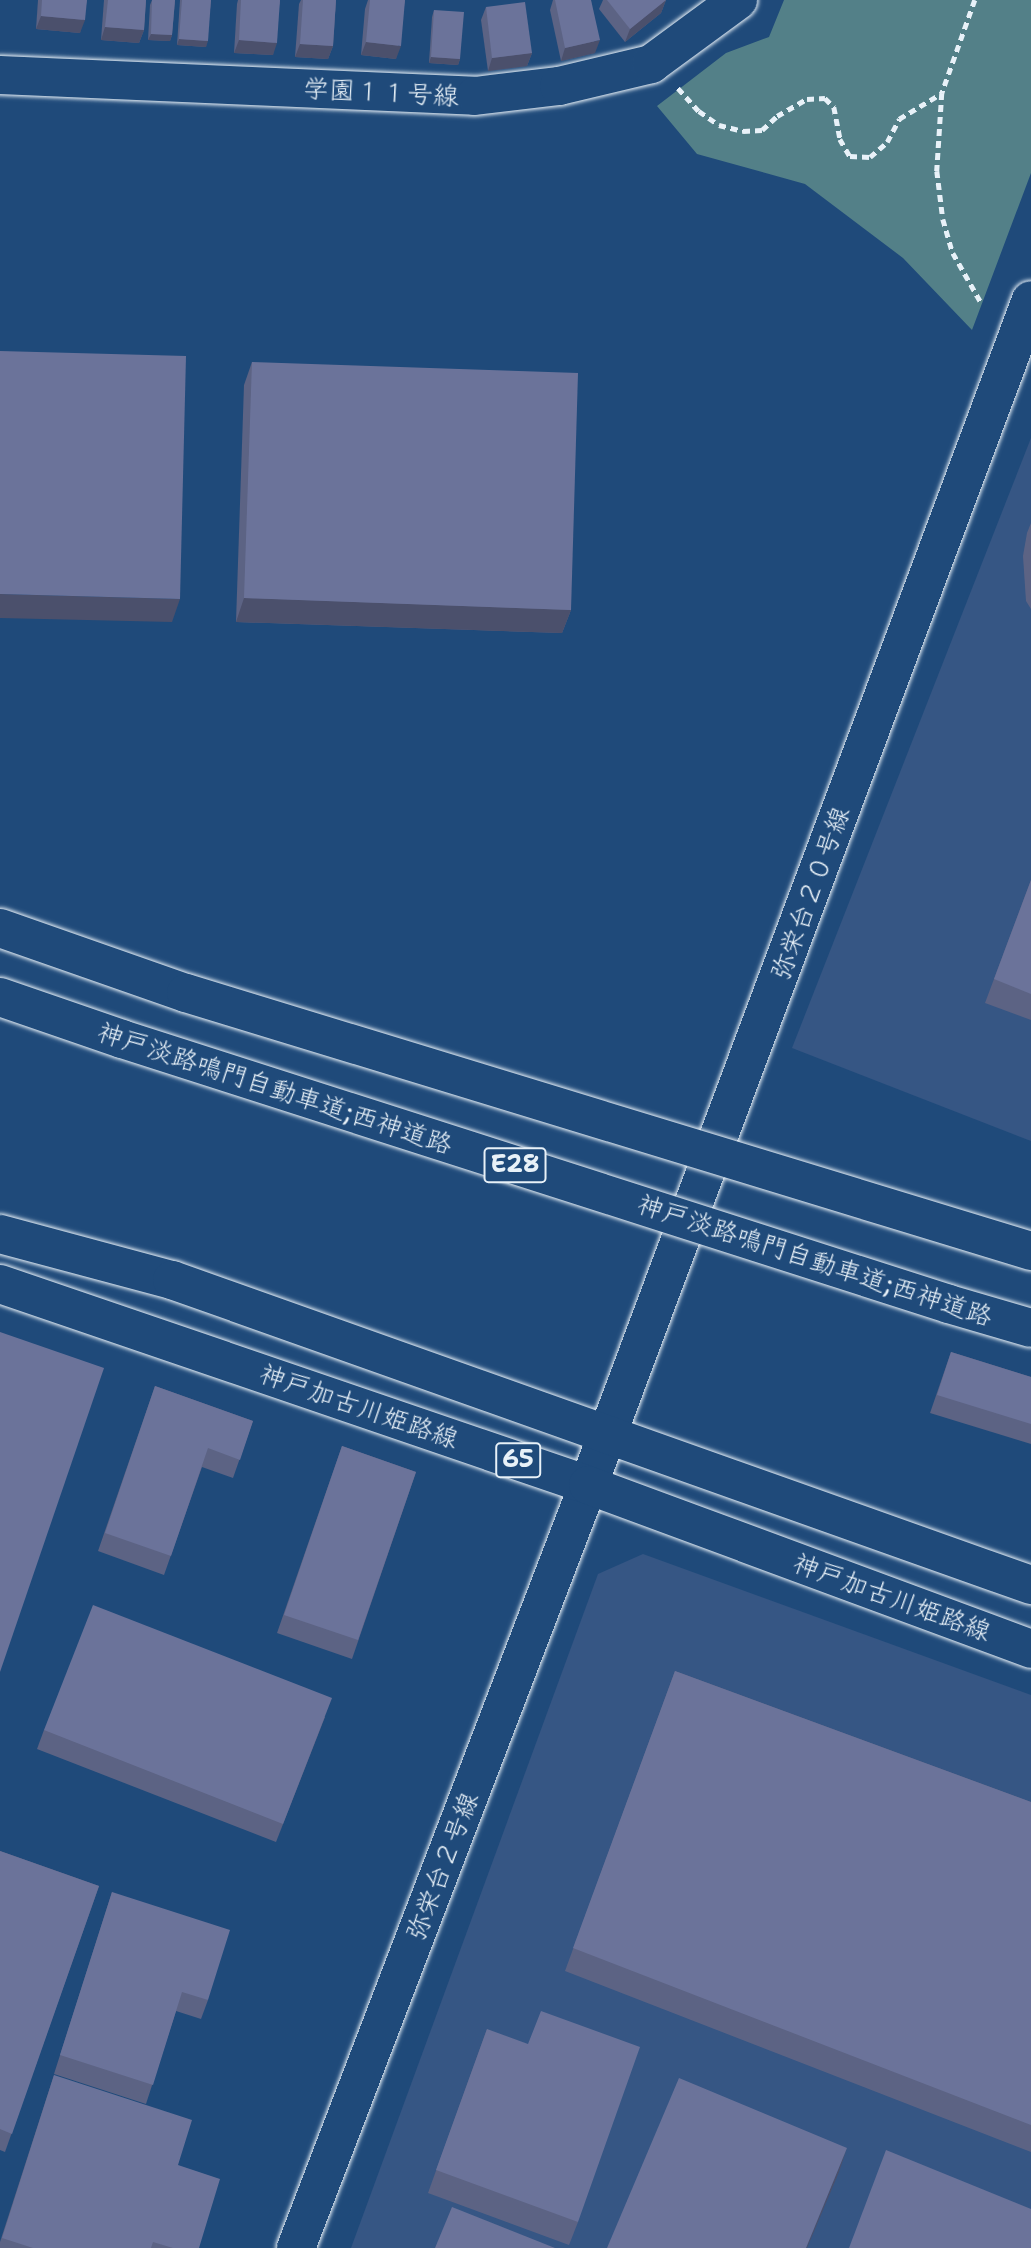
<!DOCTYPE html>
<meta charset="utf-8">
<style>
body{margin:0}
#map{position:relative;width:1031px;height:2248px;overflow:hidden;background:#1f4a7a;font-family:"Shantell Sans","Klee One",sans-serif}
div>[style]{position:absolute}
.built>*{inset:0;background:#365684}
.green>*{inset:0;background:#538088}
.path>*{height:4.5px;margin-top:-2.25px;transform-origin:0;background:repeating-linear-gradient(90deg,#e8f1f8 0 7px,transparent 0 12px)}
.roads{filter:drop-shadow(0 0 2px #e8f1f8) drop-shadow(0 0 2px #e8f1f8)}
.secondary>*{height:38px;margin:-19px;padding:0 19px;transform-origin:19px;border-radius:19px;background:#1f4a7a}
.primary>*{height:38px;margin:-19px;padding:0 19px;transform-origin:19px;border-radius:19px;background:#1f4a7a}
.bridges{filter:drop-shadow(0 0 2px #e8f1f8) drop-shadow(0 0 2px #e8f1f8)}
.highway-bridge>*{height:38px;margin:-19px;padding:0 19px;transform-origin:19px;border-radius:19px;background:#1f4a7a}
.wall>*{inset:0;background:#5c6384}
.shaded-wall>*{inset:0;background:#4b506c}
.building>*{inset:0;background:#6b739a}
span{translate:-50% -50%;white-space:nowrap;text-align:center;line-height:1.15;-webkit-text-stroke:5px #1f4a7a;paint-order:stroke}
.shield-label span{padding:2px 5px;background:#1f4a7a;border:2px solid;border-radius:5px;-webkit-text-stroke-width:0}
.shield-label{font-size:24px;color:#e8f1f8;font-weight:700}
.street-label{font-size:26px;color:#e8f1f8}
</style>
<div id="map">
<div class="built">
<i style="clip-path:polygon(1031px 438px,1031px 1141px,792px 1048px)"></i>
<i style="clip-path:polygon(643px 1554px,1031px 1695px,1031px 2248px,351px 2248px,598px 1574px)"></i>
</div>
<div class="green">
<i style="clip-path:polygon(784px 0,1031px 0,1031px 173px,972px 330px,903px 258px,805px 184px,697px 154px,657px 106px,726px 53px,769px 37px)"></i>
</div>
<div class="path">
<i style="left:975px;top:0;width:99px;rotate:109.5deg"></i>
<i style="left:942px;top:93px;width:78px;rotate:93.7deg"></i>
<i style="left:937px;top:171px;width:48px;rotate:82.9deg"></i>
<i style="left:943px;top:219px;width:35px;rotate:74deg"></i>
<i style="left:953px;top:253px;width:59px;rotate:60.4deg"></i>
<i style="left:678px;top:88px;width:31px;rotate:48deg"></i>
<i style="left:699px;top:111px;width:24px;rotate:35deg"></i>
<i style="left:719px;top:125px;width:25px;rotate:14deg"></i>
<i style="left:743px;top:131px;width:19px;rotate:-3deg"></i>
<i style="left:762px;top:130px;width:21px;rotate:-43deg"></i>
<i style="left:777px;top:116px;width:34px;rotate:-30deg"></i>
<i style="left:807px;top:99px;width:18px;rotate:-3deg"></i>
<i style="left:825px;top:98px;width:13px;rotate:45deg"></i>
<i style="left:834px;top:107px;width:33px;rotate:79deg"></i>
<i style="left:840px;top:139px;width:20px;rotate:60deg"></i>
<i style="left:850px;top:156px;width:20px;rotate:3deg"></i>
<i style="left:870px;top:157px;width:23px;rotate:-41deg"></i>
<i style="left:887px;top:142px;width:26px;rotate:-62deg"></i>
<i style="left:899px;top:119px;width:50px;rotate:-31.2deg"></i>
</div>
<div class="roads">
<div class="secondary">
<i style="left:0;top:75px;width:475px;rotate:2.5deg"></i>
<i style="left:475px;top:96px;width:85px;rotate:-6.8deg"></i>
<i style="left:559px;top:86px;width:95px;rotate:-13.4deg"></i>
<i style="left:651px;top:64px;width:108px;rotate:-36.3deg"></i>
<i style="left:296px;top:2248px;width:873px;rotate:-69.05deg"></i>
<i style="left:608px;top:1433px;width:1209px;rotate:-69.53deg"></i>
</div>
<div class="primary">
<i style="left:0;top:1234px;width:178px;rotate:15deg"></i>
<i style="left:172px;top:1280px;width:912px;rotate:19.55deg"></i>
<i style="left:0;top:1284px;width:621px;rotate:18.87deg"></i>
<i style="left:588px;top:1485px;width:472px;rotate:20.3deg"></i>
</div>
</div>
<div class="bridges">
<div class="highway-bridge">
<i style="left:0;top:928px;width:197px;rotate:19.3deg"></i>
<i style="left:186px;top:993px;width:884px;rotate:16.98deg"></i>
<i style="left:0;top:997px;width:129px;rotate:19deg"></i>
<i style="left:122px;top:1039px;width:868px;rotate:17.77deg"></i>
<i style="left:949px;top:1304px;width:85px;rotate:16.3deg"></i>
</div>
</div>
<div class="wall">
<i style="clip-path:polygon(38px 0,87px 0,80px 33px,36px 29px)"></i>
<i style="clip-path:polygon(104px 0,146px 0,144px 30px,139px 43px,101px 40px)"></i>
<i style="clip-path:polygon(152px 0,175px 0,172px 35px,170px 41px,148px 40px,150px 5px)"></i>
<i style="clip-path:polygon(180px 0,211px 0,206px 47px,177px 45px)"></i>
<i style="clip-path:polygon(238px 0,280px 0,273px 55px,234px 53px,237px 4px)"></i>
<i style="clip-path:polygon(301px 0,336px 0,333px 46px,328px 59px,295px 57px,299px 4px)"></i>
<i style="clip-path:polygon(368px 0,405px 0,396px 59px,361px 55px,365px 9px)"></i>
<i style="clip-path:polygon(553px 0,591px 0,595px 53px,561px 61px,550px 10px)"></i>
<i style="clip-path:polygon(603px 0,666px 0,661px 13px,625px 42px,599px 9px)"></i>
<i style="clip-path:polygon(486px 7px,532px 53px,527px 66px,488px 71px,481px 20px)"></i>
<i style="clip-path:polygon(434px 10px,460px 59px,458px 65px,429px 63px,432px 17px)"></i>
<i style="clip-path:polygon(252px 362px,571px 610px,562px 633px,236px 622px,244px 385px)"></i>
<i style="clip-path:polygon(1031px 523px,1031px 609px,1026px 601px,1023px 556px,1027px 533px)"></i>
<i style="clip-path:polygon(1031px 880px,1031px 1020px,985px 1003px)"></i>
<i style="clip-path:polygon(951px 1352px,1031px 1377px,1031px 1444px,930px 1413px)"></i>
<i style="clip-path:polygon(155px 1386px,253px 1421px,233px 1478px,202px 1467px,164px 1575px,98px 1551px)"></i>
<i style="clip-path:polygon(342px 1446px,416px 1472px,352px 1659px,277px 1633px)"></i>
<i style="clip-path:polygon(675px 1671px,1031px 1802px,1031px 2152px,565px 1971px)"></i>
<i style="clip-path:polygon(325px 1717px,276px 1842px,37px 1749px,44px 1730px)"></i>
<i style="clip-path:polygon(0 1851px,99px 1886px,5px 2152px,0 2150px)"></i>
<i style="clip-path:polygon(112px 1892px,208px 2000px,201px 2019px,176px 2011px,146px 2104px,54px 2074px)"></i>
<i style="clip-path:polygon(487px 2029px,578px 2222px,569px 2245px,428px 2193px)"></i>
<i style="clip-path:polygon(54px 2075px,178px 2165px,199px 2248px,0 2248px,0 2242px)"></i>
</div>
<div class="shaded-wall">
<i style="clip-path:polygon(666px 0,661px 13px,625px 42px,630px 29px)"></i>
<i style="clip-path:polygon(41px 16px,85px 20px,80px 33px,36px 29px)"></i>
<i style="clip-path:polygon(105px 27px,144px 30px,139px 43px,101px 40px)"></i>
<i style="clip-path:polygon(151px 34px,172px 35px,170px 41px,148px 40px)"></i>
<i style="clip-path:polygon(179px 39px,208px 41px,206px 47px,177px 45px)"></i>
<i style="clip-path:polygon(239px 40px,277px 43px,273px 55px,234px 53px)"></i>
<i style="clip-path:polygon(600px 40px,595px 53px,561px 61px,565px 48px)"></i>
<i style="clip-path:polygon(366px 42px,401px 46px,396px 59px,361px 55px)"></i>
<i style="clip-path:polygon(300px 44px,333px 46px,328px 59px,295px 57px)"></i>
<i style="clip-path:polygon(532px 53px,527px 66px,488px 71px,492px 58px)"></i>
<i style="clip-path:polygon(431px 57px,460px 59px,458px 65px,429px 63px)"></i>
<i style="clip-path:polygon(0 594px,180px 599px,172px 622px,0 618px)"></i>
<i style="clip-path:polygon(244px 598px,571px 610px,562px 633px,236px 622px)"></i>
<i style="clip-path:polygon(847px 2148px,839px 2172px,807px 2248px,806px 2248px)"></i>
</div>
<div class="building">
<i style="clip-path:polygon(42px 0,87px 0,85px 20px,41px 16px)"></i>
<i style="clip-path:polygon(108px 0,146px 0,144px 30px,105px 27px)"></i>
<i style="clip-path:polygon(152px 0,175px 0,172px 35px,151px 34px)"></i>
<i style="clip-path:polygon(182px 0,211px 0,208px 41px,179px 39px)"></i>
<i style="clip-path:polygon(241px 0,280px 0,277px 43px,239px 40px)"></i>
<i style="clip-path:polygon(303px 0,336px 0,333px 46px,300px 44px)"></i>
<i style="clip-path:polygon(370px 0,405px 0,401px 46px,366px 42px)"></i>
<i style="clip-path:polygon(555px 0,591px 0,600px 40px,565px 48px)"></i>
<i style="clip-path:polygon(607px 0,666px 0,630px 29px)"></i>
<i style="clip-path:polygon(525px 2px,532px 53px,492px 58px,486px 7px)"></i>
<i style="clip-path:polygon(434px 10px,464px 12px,460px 59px,431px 57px)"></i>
<i style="clip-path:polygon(0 351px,186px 356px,180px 599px,0 594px)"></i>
<i style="clip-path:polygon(252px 362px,578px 373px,571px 610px,244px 598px)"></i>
<i style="clip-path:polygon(1031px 880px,1031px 994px,994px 979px)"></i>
<i style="clip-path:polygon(0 1332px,104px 1368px,0 1672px)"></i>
<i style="clip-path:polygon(951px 1352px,1031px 1377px,1031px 1424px,937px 1395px)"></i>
<i style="clip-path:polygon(155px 1386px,253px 1421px,240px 1460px,208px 1448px,171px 1556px,105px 1533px)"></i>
<i style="clip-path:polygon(342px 1446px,416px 1472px,358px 1640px,284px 1615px)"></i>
<i style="clip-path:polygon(93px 1605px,332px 1698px,283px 1824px,44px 1730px)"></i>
<i style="clip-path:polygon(675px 1671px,1031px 1802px,1031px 2125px,573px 1948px)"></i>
<i style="clip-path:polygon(0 1851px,99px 1886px,12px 2134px,0 2129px)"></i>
<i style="clip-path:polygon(112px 1892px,230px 1930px,208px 2000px,182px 1992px,153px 2085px,60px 2055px)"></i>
<i style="clip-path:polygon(541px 2011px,640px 2047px,578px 2222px,436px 2170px,487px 2029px,528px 2044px)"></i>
<i style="clip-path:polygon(54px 2075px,192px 2120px,178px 2165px,220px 2179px,199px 2248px,173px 2248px,153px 2242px,151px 2248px,33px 2248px,2px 2238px)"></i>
<i style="clip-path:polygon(679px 2078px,847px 2148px,806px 2248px,607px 2248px)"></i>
<i style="clip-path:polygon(886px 2150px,1031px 2209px,1031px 2248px,849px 2248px)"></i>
<i style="clip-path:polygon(452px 2207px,555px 2248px,435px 2248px)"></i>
</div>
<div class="shield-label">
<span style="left:515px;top:1165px">E28</span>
<span style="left:518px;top:1460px">65</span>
</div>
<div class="street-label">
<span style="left:381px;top:92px;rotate:3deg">学園１１号線</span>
<span style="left:810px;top:893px;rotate:-70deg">弥栄台２０号線</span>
<span style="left:275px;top:1088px;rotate:18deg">神戸淡路鳴門自動車道;西神道路</span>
<span style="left:815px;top:1260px;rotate:18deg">神戸淡路鳴門自動車道;西神道路</span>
<span style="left:359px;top:1406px;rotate:19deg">神戸加古川姫路線</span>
<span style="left:892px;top:1597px;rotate:20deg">神戸加古川姫路線</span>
<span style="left:442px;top:1866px;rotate:-69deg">弥栄台２号線</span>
</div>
</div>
